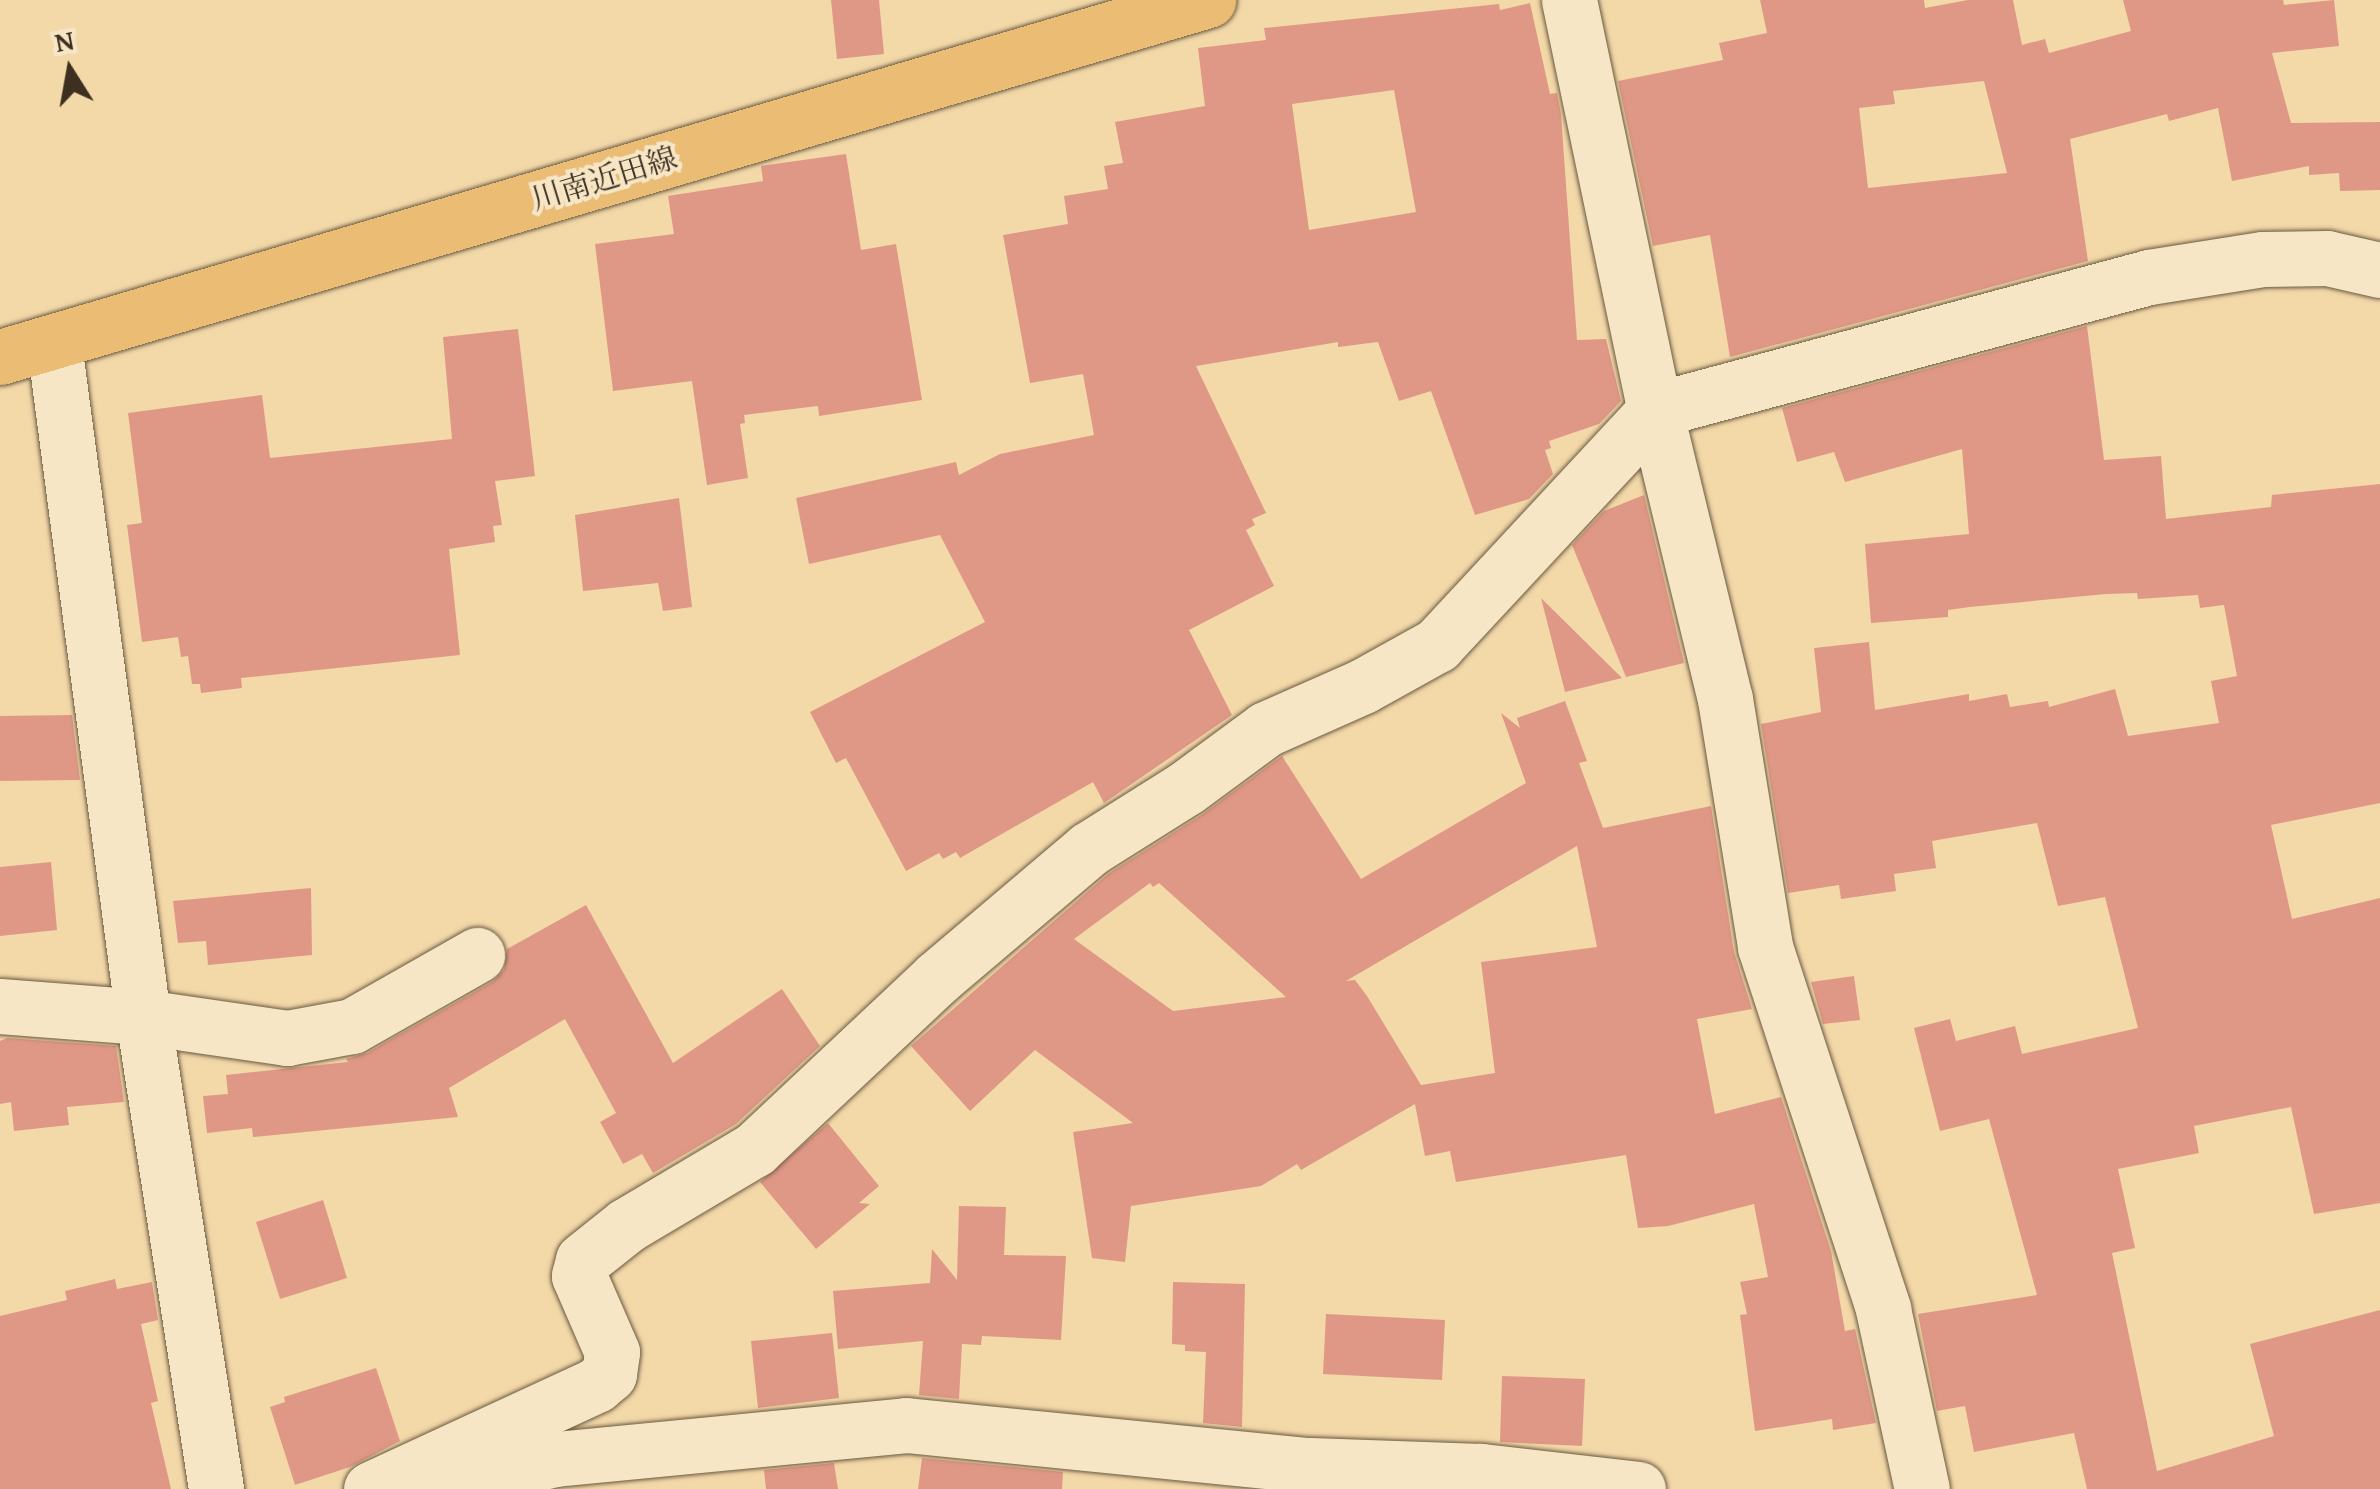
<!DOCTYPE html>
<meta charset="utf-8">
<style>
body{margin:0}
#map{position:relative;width:2380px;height:1489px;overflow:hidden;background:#f3d8a8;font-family:"Gentium Book Plus","Noto Serif JP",serif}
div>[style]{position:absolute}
.building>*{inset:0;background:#e09886}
.roads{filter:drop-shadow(0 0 2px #6a5a42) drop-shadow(0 0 2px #6a5a42)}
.minor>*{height:55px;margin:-27.5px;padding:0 27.5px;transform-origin:27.5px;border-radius:27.5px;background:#f7e6c6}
.major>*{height:55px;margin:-27.5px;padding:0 27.5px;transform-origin:27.5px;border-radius:27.5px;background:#eabc74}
span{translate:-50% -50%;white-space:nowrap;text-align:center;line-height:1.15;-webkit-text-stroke:8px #f7e6c6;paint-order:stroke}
.street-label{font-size:30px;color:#3d3020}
.north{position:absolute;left:20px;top:20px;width:100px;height:100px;-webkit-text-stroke:8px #f7e6c6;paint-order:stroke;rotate:349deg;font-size:28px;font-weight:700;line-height:40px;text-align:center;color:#3d3020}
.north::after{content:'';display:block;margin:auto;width:35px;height:45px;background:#3d3020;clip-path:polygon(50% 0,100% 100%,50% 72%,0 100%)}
</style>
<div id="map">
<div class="building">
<i style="clip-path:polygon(831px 0,879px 0,884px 54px,837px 59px)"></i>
<i style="clip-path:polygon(evenodd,1760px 0,1924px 0,1925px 8px,1968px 0,2013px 0,2022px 45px,2045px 39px,2049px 53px,2131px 31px,2123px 0,2283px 0,2284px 5px,2334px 0,2339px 46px,2272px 53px,2291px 123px,2380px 122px,2380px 190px,2340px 191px,2339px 173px,2309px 175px,2309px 166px,2232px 181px,2218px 108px,2169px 121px,2167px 114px,2070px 139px,2088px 261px,1730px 357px,1710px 235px,1653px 246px,1618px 81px,1723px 60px,1719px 43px,1767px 33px,1760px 0,1984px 81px,2007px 173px,1868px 188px,1859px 108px,1895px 104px,1893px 91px,1984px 81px)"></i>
<i style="clip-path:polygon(evenodd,1530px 3px,1550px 94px,1557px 93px,1561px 114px,1577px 340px,1606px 339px,1621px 401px,1599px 424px,1549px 441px,1551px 448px,1545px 450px,1553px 474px,1529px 499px,1475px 515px,1431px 391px,1399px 401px,1378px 342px,1338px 347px,1338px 342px,1196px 366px,1266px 513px,1252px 519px,1255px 525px,1246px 530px,1274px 586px,1189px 630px,1232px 715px,1104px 803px,1093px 782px,960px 858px,956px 852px,943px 859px,939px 853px,906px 871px,846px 758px,836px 763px,810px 712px,985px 622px,940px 535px,809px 564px,796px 498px,956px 462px,959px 475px,1000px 454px,1094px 435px,1083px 374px,1030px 383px,1003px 235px,1068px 224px,1064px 196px,1108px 189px,1104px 166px,1123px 163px,1115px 122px,1205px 106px,1198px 48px,1266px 40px,1264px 28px,1499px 4px,1500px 10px,1530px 3px,1394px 90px,1416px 212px,1309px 230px,1292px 104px,1394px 90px)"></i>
<i style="clip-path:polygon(846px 154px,861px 250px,896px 244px,922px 400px,819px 416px,818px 406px,744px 415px,745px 423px,740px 424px,748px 478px,707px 485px,692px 381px,613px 391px,595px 244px,674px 234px,668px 196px,763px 181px,761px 166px)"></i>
<i style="clip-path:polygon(2087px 326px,2104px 460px,2161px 456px,2166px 519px,2271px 507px,2272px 495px,2380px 484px,2380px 803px,2271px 825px,2292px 919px,2380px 898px,2380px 1203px,2314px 1214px,2291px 1107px,2194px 1126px,2199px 1153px,2118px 1169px,2135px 1248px,2112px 1253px,2157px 1471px,2274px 1436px,2250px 1344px,2380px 1310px,2380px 1489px,2087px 1489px,2074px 1433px,1974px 1452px,1965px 1406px,1937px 1411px,1918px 1314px,2037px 1295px,1989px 1119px,1940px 1131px,1914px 1028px,1950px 1019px,1956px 1041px,2015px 1026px,2022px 1054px,2138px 1028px,2105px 897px,2058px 906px,2037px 823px,1932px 841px,1936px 868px,1894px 874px,1896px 891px,1841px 899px,1839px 885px,1788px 893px,1761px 724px,1821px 712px,1814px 648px,1869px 642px,1875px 710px,1969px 694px,1969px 701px,2007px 694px,2010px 707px,2048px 701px,2049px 707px,2115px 689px,2128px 736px,2219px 723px,2211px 681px,2237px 676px,2224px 605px,2200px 608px,2198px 595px,2138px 599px,2137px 593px,2106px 594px,1970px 607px,1948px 610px,1948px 617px,1871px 623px,1865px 544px,1969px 534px,1962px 449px,1845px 482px,1834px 452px,1797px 462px,1782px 408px)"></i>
<i style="clip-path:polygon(518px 329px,535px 476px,495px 481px,502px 525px,493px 526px,495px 542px,449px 549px,460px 655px,241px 678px,242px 688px,201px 693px,200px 684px,192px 684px,188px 656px,181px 657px,178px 637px,142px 642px,127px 525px,142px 523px,128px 413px,262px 395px,270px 458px,452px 439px,443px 337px)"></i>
<i style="clip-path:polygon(1644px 495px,1684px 663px,1626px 677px,1572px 545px,1604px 511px)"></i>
<i style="clip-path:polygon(679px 498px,692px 607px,663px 611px,658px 583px,583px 591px,575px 515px)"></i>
<i style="clip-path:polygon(1541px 598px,1622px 678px,1565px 692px)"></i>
<i style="clip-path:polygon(evenodd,1565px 701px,1587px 761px,1579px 763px,1603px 828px,1711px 806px,1734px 952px,1752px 1009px,1697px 1019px,1715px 1114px,1781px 1097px,1831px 1251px,1845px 1331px,1855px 1329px,1876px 1423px,1833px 1430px,1832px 1419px,1755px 1431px,1740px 1315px,1747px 1314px,1740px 1282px,1768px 1277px,1754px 1204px,1668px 1226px,1638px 1228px,1626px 1155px,1456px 1182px,1450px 1151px,1425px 1156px,1415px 1104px,1301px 1170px,1297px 1164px,1261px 1186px,1131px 1206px,1125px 1262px,1092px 1258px,1073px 1132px,1133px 1123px,1035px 1050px,970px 1111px,911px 1046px,1108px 874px,1203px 814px,1282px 756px,1361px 879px,1526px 783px,1501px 713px,1520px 728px,1517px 718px,1565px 701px,1577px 846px,1597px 947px,1481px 962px,1495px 1073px,1421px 1085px,1367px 996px,1355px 980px,1346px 981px,1577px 846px,1565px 701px,1150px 883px,1153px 887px,1159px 883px,1286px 997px,1173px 1011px,1074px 939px,1150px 883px)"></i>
<i style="clip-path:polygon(72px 715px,80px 780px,0 781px,0 716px)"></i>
<i style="clip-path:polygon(51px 862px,57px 930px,0 936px,0 867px)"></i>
<i style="clip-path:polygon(311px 888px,312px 955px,208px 965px,206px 941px,178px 943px,173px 901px)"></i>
<i style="clip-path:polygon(586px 905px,673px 1063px,782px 989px,820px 1046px,736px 1124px,653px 1173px,642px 1154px,623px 1164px,600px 1122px,616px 1113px,565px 1019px,449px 1088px,458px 1117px,253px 1137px,252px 1128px,207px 1133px,203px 1096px,228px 1094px,226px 1075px,348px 1062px,346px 1059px,367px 1053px,492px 982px,504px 970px,507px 949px)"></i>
<i style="clip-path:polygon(1854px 976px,1860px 1020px,1823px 1024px,1811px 982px)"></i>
<i style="clip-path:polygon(7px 1038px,116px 1046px,124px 1102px,67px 1107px,69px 1125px,14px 1131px,11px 1102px,0 1104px,0 1041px)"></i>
<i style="clip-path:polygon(828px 1123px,879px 1186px,859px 1203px,870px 1204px,816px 1249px,760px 1182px)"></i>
<i style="clip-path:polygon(323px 1200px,347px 1278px,280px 1299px,256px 1222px)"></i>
<i style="clip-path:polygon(959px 1206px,1006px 1207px,1004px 1255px,1066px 1256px,1061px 1340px,982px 1336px,981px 1345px,962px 1344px,959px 1399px,919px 1395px,923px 1341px,838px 1349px,833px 1291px,930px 1283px,932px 1249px,957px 1280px)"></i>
<i style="clip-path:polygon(115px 1279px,117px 1289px,152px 1282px,158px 1320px,141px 1324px,158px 1401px,151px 1403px,171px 1489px,0 1489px,0 1316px,67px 1300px,65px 1291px)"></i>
<i style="clip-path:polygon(1173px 1282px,1245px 1284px,1242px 1427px,1203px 1423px,1206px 1352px,1185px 1351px,1185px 1345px,1172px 1344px)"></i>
<i style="clip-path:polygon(1326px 1314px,1445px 1320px,1442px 1380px,1323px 1374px)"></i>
<i style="clip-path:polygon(832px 1333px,839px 1398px,758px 1408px,751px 1341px)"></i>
<i style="clip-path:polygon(376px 1368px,400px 1441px,350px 1467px,295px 1485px,270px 1407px,285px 1402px,284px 1397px)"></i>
<i style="clip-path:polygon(1502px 1376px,1585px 1379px,1582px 1446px,1500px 1442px)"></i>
<i style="clip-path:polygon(922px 1458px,1063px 1472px,1062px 1489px,918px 1489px)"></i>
<i style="clip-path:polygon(834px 1463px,838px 1489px,766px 1489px,764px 1470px)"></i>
</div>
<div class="roads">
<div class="minor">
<i style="left:1569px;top:0;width:419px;rotate:78.2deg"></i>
<i style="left:1655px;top:410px;width:297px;rotate:76.4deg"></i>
<i style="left:1725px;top:699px;width:251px;rotate:80.8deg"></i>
<i style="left:1765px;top:947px;width:381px;rotate:71.9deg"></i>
<i style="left:1883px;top:1309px;width:184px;rotate:77.8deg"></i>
<i style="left:54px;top:344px;width:679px;rotate:82.47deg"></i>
<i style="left:143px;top:1017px;width:478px;rotate:81.2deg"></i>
<i style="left:0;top:1006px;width:143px;rotate:4.4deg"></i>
<i style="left:143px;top:1017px;width:146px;rotate:8.3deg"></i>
<i style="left:287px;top:1038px;width:66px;rotate:-10.5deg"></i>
<i style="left:352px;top:1026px;width:144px;rotate:-29.6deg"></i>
<i style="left:371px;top:1489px;width:248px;rotate:-24.8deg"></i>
<i style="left:596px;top:1385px;width:17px;rotate:-40deg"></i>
<i style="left:609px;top:1374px;width:22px;rotate:-82deg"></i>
<i style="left:612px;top:1352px;width:83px;rotate:-113.5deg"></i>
<i style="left:579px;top:1276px;width:16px;rotate:-76deg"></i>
<i style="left:583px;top:1260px;width:56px;rotate:-38.5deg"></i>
<i style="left:627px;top:1225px;width:149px;rotate:-30.7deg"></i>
<i style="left:755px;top:1149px;width:250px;rotate:-43.2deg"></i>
<i style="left:937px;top:978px;width:199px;rotate:-40.3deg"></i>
<i style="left:1089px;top:849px;width:115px;rotate:-32.2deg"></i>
<i style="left:1186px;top:788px;width:99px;rotate:-36.4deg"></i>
<i style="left:1266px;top:729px;width:106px;rotate:-23.9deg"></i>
<i style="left:1363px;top:686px;width:85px;rotate:-29deg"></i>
<i style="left:1437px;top:645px;width:321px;rotate:-47.1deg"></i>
<i style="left:1655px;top:410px;width:512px;rotate:-15.07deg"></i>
<i style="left:2149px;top:277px;width:115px;rotate:-9deg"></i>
<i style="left:2263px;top:259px;width:64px;rotate:-0.9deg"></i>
<i style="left:2327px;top:258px;width:54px;rotate:12.8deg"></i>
<i style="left:455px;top:1489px;width:43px;rotate:-21.8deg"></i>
<i style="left:495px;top:1473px;width:62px;rotate:-13.1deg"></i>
<i style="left:555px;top:1459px;width:353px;rotate:-5.5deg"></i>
<i style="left:906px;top:1425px;width:406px;rotate:5.7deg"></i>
<i style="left:1310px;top:1465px;width:171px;rotate:2deg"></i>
<i style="left:1481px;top:1471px;width:158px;rotate:6.5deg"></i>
</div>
<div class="major">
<i style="left:0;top:357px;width:1260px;rotate:-16.46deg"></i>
</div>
</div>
<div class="street-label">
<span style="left:604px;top:178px;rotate:-17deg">川南近田線</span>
</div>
<div class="north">N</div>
</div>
